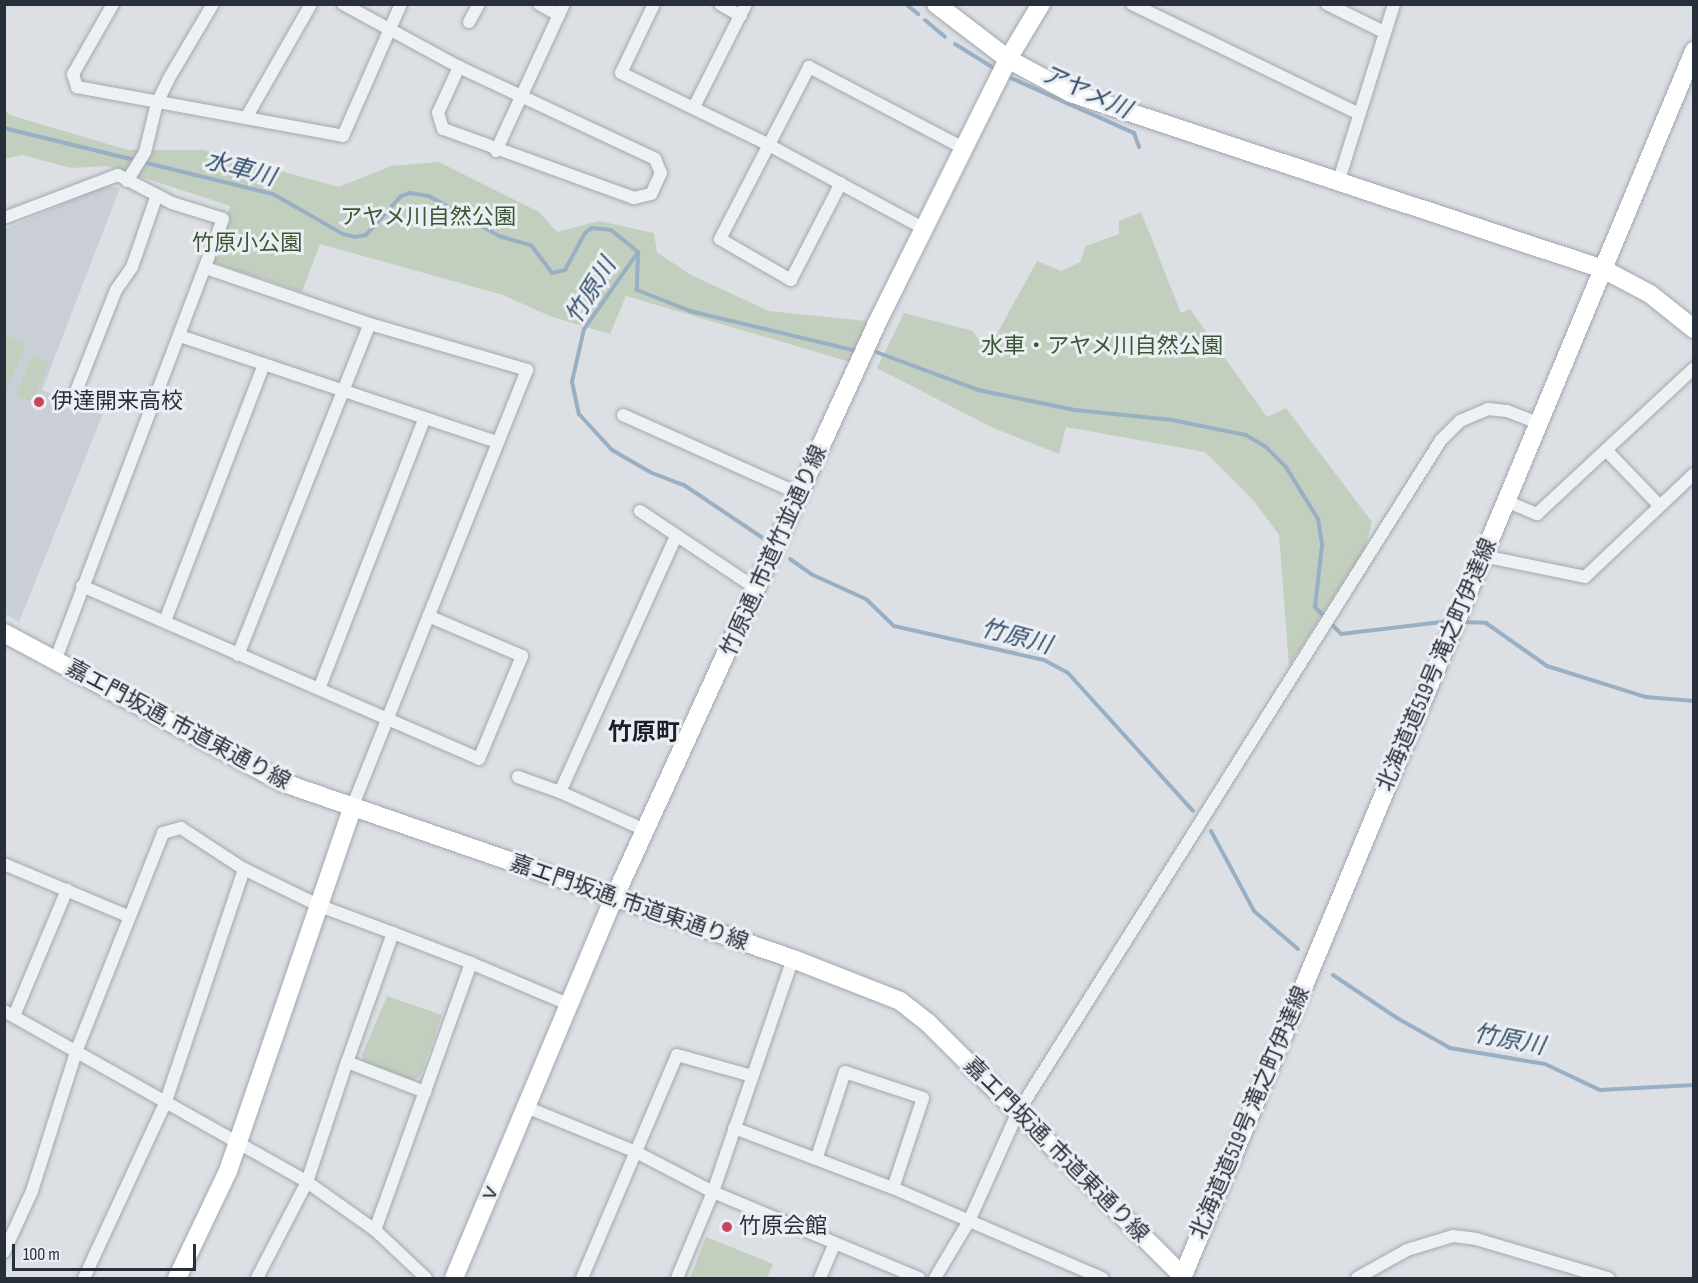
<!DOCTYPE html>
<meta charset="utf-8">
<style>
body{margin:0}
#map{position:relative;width:1698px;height:1283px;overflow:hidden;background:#dce0e5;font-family:"Sofia Sans Condensed","Noto Sans JP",sans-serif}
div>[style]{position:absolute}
.built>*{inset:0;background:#cacfd7}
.green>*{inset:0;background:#c3cfbe}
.stream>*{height:4px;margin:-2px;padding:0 2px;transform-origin:2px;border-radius:2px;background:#98afc4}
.roads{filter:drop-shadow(0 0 2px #a2a7af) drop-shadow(0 0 2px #a2a7af)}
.street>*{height:12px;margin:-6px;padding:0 6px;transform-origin:6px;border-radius:6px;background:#eef1f4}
.secondary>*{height:18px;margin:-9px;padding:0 9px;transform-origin:9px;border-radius:9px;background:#fff}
.dots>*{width:16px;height:16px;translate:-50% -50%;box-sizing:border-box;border:3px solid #ebeff3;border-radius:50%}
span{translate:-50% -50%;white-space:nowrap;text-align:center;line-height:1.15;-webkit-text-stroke:6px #ebeff3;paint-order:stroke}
.park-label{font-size:22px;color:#3c5635}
.poi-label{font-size:22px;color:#272f3b}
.left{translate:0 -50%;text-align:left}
.street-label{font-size:22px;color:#272f3b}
.water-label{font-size:24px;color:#344f6c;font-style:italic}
.neighbourhood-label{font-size:24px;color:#19202b;font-weight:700}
.frame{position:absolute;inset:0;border:6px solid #272f3b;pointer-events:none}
.scale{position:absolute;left:12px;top:1244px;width:184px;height:27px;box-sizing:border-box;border:3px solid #272f3b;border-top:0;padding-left:8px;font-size:18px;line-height:21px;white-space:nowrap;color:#272f3b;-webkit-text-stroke:4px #ebeff3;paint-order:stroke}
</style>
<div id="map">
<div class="built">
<i style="clip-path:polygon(105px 186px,120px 188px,42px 390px,103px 414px,19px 622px,5px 614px,5px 229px)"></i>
</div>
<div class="green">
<i style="clip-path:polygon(4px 110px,10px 115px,128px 150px,204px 150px,339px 187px,391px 166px,439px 162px,539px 212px,557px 232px,599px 221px,654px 233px,657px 252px,689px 274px,769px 311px,867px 321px,850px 362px,626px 296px,610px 334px,552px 317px,503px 295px,320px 244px,302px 292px,212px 262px,230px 206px,108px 166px,71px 168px,22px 155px,5px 159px)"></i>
<i style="clip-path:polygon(1141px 212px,1181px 313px,1190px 309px,1267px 417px,1286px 408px,1372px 522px,1365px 549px,1289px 666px,1279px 535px,1254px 501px,1205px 452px,1066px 427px,1059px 454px,991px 427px,877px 368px,904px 313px,973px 331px,987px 352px,1037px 261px,1061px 271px,1080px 262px,1086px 246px,1119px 234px,1119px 221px)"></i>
<i style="clip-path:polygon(5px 335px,26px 344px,5px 395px)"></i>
<i style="clip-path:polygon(32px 355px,49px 362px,33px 402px,16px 396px)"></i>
<i style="clip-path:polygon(387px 996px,442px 1015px,421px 1075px,413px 1081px,364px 1064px,362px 1055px)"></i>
<i style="clip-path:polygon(706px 1237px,773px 1264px,767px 1278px,690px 1278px)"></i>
</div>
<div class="stream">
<i style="left:906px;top:4px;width:16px;rotate:40deg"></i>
<i style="left:925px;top:20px;width:26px;rotate:40deg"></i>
<i style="left:955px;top:44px;width:44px;rotate:31.9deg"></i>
<i style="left:1011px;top:78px;width:135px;rotate:24.1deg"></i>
<i style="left:1134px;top:133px;width:15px;rotate:70deg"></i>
<i style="left:4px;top:128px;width:277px;rotate:13.8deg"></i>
<i style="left:273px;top:194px;width:81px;rotate:29.7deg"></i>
<i style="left:343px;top:234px;width:12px;rotate:14deg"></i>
<i style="left:355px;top:237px;width:11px;rotate:-10deg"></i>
<i style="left:366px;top:235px;width:52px;rotate:-48.1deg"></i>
<i style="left:401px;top:196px;width:9px;rotate:-18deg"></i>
<i style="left:410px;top:193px;width:19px;rotate:9deg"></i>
<i style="left:429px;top:196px;width:81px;rotate:29.7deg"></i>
<i style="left:499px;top:236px;width:33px;rotate:16deg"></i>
<i style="left:531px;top:245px;width:35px;rotate:53deg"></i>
<i style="left:552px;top:273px;width:13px;rotate:-13deg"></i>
<i style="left:565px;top:270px;width:42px;rotate:-61.6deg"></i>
<i style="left:585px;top:233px;width:9px;rotate:-36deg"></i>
<i style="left:592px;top:228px;width:19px;rotate:6deg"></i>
<i style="left:611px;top:230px;width:35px;rotate:39deg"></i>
<i style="left:638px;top:252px;width:94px;rotate:125deg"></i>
<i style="left:584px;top:329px;width:54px;rotate:102.8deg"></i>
<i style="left:572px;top:382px;width:33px;rotate:78deg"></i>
<i style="left:579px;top:414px;width:49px;rotate:47.5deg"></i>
<i style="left:612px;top:450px;width:46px;rotate:29.9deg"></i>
<i style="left:652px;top:473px;width:34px;rotate:21deg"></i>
<i style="left:684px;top:485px;width:95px;rotate:33.9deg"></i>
<i style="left:638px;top:253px;width:37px;rotate:92deg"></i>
<i style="left:637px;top:290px;width:57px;rotate:21.6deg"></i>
<i style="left:690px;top:311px;width:171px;rotate:13.5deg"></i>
<i style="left:876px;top:352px;width:109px;rotate:20.4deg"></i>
<i style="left:978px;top:390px;width:99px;rotate:11.7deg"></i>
<i style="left:1075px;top:410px;width:98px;rotate:5.9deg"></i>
<i style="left:1172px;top:420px;width:76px;rotate:11.5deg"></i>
<i style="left:1246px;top:435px;width:23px;rotate:31deg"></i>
<i style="left:1266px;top:447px;width:28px;rotate:45deg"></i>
<i style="left:1286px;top:467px;width:61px;rotate:58.4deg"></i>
<i style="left:1318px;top:519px;width:26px;rotate:81deg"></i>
<i style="left:1322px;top:545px;width:62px;rotate:96.4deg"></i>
<i style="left:1315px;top:607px;width:37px;rotate:46deg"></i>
<i style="left:1341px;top:634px;width:110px;rotate:-6.8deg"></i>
<i style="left:790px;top:559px;width:28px;rotate:35deg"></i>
<i style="left:813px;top:575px;width:58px;rotate:24.4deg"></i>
<i style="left:866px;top:599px;width:39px;rotate:44deg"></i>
<i style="left:894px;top:626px;width:154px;rotate:12.8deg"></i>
<i style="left:1044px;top:660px;width:27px;rotate:28deg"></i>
<i style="left:1068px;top:673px;width:186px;rotate:47.8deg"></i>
<i style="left:1461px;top:622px;width:25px;rotate:2deg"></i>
<i style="left:1486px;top:623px;width:75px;rotate:35.2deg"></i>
<i style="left:1547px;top:666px;width:104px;rotate:17.4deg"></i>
<i style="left:1646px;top:697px;width:48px;rotate:4.8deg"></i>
<i style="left:1211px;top:831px;width:91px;rotate:61.7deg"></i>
<i style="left:1254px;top:911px;width:58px;rotate:40.8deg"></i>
<i style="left:1333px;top:975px;width:77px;rotate:33.9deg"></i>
<i style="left:1397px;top:1018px;width:61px;rotate:29.5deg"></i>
<i style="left:1450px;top:1048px;width:96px;rotate:9.6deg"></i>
<i style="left:1545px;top:1064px;width:61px;rotate:25.3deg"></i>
<i style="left:1600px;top:1090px;width:94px;rotate:-3deg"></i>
</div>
<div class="roads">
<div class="street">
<i style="left:113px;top:4px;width:81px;rotate:119.7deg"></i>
<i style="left:73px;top:74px;width:14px;rotate:73deg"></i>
<i style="left:77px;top:87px;width:270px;rotate:10.4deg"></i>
<i style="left:343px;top:136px;width:144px;rotate:-66.3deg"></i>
<i style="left:343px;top:4px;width:132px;rotate:28.5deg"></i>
<i style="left:459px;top:67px;width:217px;rotate:25.1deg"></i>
<i style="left:655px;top:159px;width:15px;rotate:67deg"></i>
<i style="left:661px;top:173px;width:23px;rotate:115deg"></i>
<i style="left:651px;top:194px;width:17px;rotate:167deg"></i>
<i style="left:634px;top:198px;width:203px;rotate:-160.1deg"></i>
<i style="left:443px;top:129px;width:17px;rotate:-107deg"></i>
<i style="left:438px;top:113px;width:51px;rotate:-65.5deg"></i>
<i style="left:539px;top:4px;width:23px;rotate:29deg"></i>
<i style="left:654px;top:4px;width:76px;rotate:115.6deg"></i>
<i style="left:621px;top:73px;width:162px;rotate:25.9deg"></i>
<i style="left:767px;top:144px;width:177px;rotate:28.3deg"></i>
<i style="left:720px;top:4px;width:24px;rotate:30deg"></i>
<i style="left:1132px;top:4px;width:250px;rotate:25.8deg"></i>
<i style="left:1327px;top:4px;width:64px;rotate:26.2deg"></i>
<i style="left:469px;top:22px;width:21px;rotate:-61deg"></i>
<i style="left:694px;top:107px;width:115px;rotate:-63.2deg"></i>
<i style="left:246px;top:118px;width:131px;rotate:-60.3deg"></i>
<i style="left:496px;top:151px;width:162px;rotate:-65.2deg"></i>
<i style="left:127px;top:181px;width:34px;rotate:-58deg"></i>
<i style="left:145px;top:152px;width:50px;rotate:-76.2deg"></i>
<i style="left:157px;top:103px;width:25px;rotate:-64deg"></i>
<i style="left:168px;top:80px;width:88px;rotate:-59.4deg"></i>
<i style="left:841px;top:183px;width:109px;rotate:117.3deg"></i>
<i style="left:791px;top:280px;width:82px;rotate:-150deg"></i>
<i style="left:720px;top:239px;width:194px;rotate:-62.6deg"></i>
<i style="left:809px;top:67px;width:174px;rotate:27.7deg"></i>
<i style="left:1338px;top:183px;width:188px;rotate:-72.6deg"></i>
<i style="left:4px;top:218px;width:122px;rotate:-20.7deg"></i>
<i style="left:118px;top:175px;width:61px;rotate:27.4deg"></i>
<i style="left:172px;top:203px;width:53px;rotate:17.4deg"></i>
<i style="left:223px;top:219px;width:473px;rotate:110.8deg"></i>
<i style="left:206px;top:268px;width:173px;rotate:18.9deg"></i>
<i style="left:370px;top:324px;width:164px;rotate:16.3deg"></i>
<i style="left:527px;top:370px;width:472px;rotate:111.8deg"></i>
<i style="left:180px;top:336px;width:334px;rotate:18.5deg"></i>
<i style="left:77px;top:389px;width:106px;rotate:-68.5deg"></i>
<i style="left:116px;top:290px;width:28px;rotate:-55deg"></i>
<i style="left:132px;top:267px;width:76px;rotate:-70.9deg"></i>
<i style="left:623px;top:415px;width:194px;rotate:24.1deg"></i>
<i style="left:1606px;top:450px;width:76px;rotate:46.1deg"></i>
<i style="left:1506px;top:501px;width:34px;rotate:23deg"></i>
<i style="left:1537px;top:514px;width:214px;rotate:-42.9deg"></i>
<i style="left:640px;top:511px;width:141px;rotate:33.7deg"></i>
<i style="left:1483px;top:556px;width:104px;rotate:11.6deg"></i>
<i style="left:1585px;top:577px;width:150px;rotate:-43.4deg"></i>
<i style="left:82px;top:586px;width:433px;rotate:23.5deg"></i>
<i style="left:479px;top:759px;width:112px;rotate:-67.3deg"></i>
<i style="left:522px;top:656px;width:102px;rotate:-156.9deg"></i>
<i style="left:165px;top:621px;width:275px;rotate:-68.9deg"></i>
<i style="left:238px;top:655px;width:356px;rotate:-68.3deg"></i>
<i style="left:319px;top:689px;width:290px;rotate:-68.7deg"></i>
<i style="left:518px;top:777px;width:45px;rotate:19.7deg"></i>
<i style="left:645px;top:830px;width:93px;rotate:-155.9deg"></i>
<i style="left:560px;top:792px;width:281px;rotate:-65.6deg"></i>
<i style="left:4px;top:864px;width:134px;rotate:22.8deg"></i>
<i style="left:393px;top:933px;width:84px;rotate:21deg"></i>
<i style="left:4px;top:1011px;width:348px;rotate:29.4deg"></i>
<i style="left:307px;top:1182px;width:83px;rotate:35.2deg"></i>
<i style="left:375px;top:1230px;width:70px;rotate:43.3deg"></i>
<i style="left:14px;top:1016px;width:137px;rotate:-67.2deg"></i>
<i style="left:526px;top:1107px;width:119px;rotate:22.2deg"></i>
<i style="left:636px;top:1152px;width:87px;rotate:27.5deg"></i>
<i style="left:713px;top:1192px;width:223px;rotate:22.7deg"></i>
<i style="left:734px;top:1128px;width:170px;rotate:20.7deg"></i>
<i style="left:893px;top:1188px;width:228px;rotate:23.3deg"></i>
<i style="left:817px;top:1157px;width:89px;rotate:-71.8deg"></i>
<i style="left:845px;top:1072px;width:82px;rotate:18.4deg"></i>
<i style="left:923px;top:1098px;width:95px;rotate:108.4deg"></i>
<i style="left:375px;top:1230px;width:284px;rotate:-70.2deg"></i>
<i style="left:471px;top:963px;width:105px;rotate:22.9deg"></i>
<i style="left:4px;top:1252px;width:67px;rotate:-65.3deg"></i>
<i style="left:32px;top:1191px;width:146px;rotate:-72.4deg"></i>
<i style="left:76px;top:1052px;width:236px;rotate:-68.3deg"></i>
<i style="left:163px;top:833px;width:19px;rotate:-16deg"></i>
<i style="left:181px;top:828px;width:75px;rotate:33.1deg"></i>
<i style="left:244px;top:869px;width:85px;rotate:26deg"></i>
<i style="left:320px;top:906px;width:78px;rotate:20.3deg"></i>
<i style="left:393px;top:933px;width:137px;rotate:109.6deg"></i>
<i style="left:84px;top:1278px;width:195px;rotate:-65.1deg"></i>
<i style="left:166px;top:1101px;width:245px;rotate:-71.4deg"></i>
<i style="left:257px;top:1278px;width:108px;rotate:-62.5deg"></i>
<i style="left:307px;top:1182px;width:126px;rotate:-71.6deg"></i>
<i style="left:347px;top:1062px;width:84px;rotate:21deg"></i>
<i style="left:582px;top:1278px;width:242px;rotate:-66.9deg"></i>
<i style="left:677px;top:1055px;width:78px;rotate:15.6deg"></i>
<i style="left:677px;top:1278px;width:93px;rotate:-67.3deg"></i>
<i style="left:713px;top:1192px;width:246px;rotate:-71.1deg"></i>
<i style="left:820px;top:1278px;width:38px;rotate:-67deg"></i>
<i style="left:935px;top:1278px;width:66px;rotate:-59.2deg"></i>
<i style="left:969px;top:1221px;width:120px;rotate:-65.8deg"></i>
<i style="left:1018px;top:1112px;width:794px;rotate:-57.81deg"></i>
<i style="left:1441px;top:440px;width:27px;rotate:-45deg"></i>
<i style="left:1460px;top:421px;width:30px;rotate:-23deg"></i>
<i style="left:1488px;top:409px;width:19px;rotate:6deg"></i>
<i style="left:1507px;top:411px;width:33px;rotate:21deg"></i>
<i style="left:1357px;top:1278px;width:57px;rotate:-29.2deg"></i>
<i style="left:1407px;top:1250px;width:48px;rotate:-16.9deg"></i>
<i style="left:1453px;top:1236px;width:23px;rotate:7deg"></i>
<i style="left:1476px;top:1239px;width:138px;rotate:16.5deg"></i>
</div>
<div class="secondary">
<i style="left:936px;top:4px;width:91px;rotate:37.4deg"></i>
<i style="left:1008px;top:59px;width:72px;rotate:28.4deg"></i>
<i style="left:1071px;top:93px;width:560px;rotate:18.31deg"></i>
<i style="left:1603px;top:269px;width:53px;rotate:28deg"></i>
<i style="left:1650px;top:294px;width:56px;rotate:38.5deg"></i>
<i style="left:4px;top:633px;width:318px;rotate:28.2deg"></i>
<i style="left:284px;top:783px;width:539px;rotate:19.07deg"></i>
<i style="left:793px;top:959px;width:115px;rotate:21.4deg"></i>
<i style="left:900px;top:1001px;width:36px;rotate:38deg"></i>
<i style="left:928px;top:1023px;width:359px;rotate:44.8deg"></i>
<i style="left:177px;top:1278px;width:119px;rotate:-64.5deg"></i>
<i style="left:228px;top:1171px;width:384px;rotate:-71.1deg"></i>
<i style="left:454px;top:1278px;width:412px;rotate:-67.2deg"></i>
<i style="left:614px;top:898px;width:635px;rotate:-65.41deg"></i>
<i style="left:878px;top:321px;width:292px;rotate:-63.6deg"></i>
<i style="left:1008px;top:59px;width:64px;rotate:-59deg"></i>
<i style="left:1182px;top:1278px;width:1330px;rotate:-67.35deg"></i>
</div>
</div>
<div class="dots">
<i style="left:39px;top:402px;background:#c5465e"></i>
<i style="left:727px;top:1227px;background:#c5465e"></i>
</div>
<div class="park-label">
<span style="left:428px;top:218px">アヤメ川自然公園</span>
<span style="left:247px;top:244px">竹原小公園</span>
<span style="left:1102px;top:347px">水車・アヤメ川自然公園</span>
</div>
<div class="poi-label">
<span class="left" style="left:51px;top:402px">伊達開来高校</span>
<span class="left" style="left:739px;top:1227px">竹原会館</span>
</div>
<div class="street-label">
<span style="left:774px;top:551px;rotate:-66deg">竹原通, 市道竹並通り線</span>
<span style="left:1437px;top:665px;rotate:-67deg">北海道道519号 滝之町伊達線</span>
<span style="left:178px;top:725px;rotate:28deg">嘉エ門坂通, 市道東通り線</span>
<span style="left:629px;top:903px;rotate:19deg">嘉エ門坂通, 市道東通り線</span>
<span style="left:1250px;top:1113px;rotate:-67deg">北海道道519号 滝之町伊達線</span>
<span style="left:1056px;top:1150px;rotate:45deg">嘉エ門坂通, 市道東通り線</span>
<span style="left:490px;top:1193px;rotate:-67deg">ｖ</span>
</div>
<div class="water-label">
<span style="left:1086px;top:92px;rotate:24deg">アヤメ川</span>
<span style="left:240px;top:169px;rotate:15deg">水車川</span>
<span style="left:591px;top:291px;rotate:-58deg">竹原川</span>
<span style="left:1016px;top:637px;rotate:15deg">竹原川</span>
<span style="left:1509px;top:1040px;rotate:11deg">竹原川</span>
</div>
<div class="neighbourhood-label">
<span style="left:644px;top:733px">竹原町</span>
</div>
<div class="frame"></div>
<div class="scale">100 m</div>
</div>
